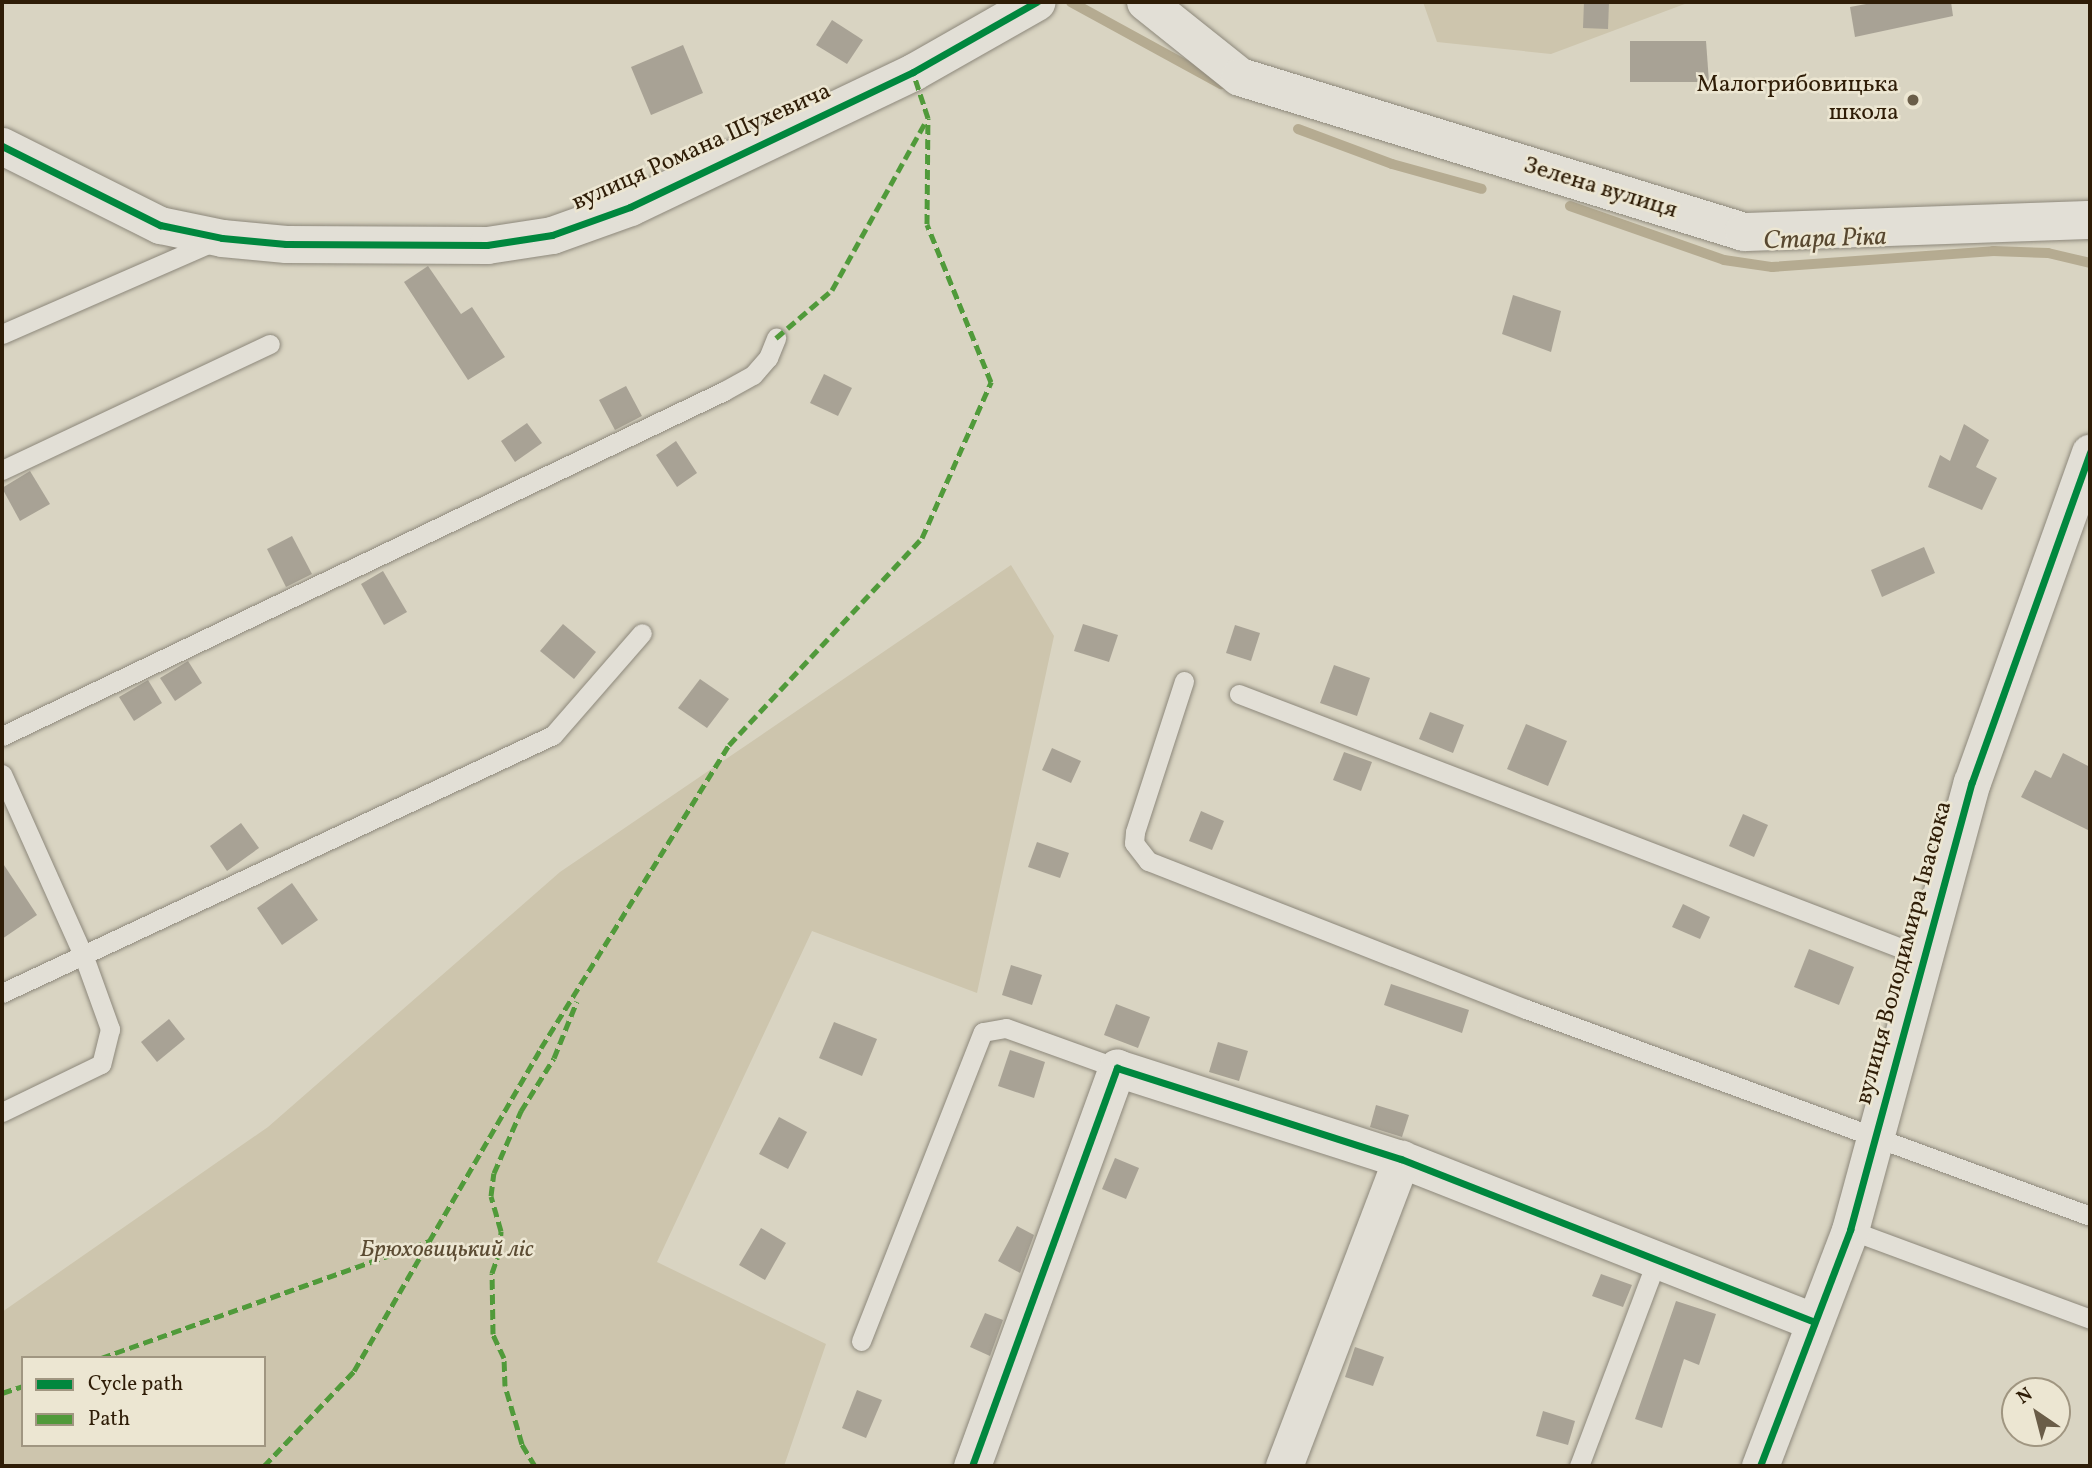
<!DOCTYPE html>
<meta charset="utf-8">
<style>
body{margin:0}
#map{position:relative;width:2092px;height:1468px;overflow:hidden;background:#d9d4c2;font-family:Vollkorn,serif}
div>[style]{position:absolute}
.green>*{inset:0;background:#cdc5ad}
.stream>*{height:10px;margin:-5px;padding:0 5px;transform-origin:5px;border-radius:5px;background:#b5ab91}
.building>*{inset:0;background:#a8a295}
.roads{filter:drop-shadow(0 0 2px #8d887b) drop-shadow(0 0 2px #8d887b)}
.lane>*{height:19px;margin:-9.5px;padding:0 9.5px;transform-origin:9.5px;border-radius:9.5px;background:#e2dfd6}
.street>*{height:37px;margin:-18.5px;padding:0 18.5px;transform-origin:18.5px;border-radius:18.5px;background:#e2dfd6}
.secondary>*{height:38px;margin:-19px;padding:0 19px;transform-origin:19px;border-radius:19px;background:#e2dfd6}
.quiet>*{height:5px;margin-top:-2.5px;transform-origin:0;background:repeating-linear-gradient(90deg,#509a3a 0 10px,transparent 0 15px)}
.cycleway>*{height:7px;margin:-3.5px;padding:0 3.5px;transform-origin:3.5px;border-radius:3.5px;background:#00873e}
.dots>*{width:19px;height:19px;translate:-50% -50%;box-sizing:border-box;border:4px solid #ece6d2;border-radius:50%}
span{translate:-50% -50%;white-space:nowrap;text-align:center;line-height:1.15;-webkit-text-stroke:5px #ece6d2;paint-order:stroke}
.poi-label{font-size:24px;color:#2f1d07}
.right{translate:-100% -50%;text-align:right}
.street-label{font-size:24px;color:#2f1d07}
.park-label{font-size:24px;color:#5c4c33;font-style:italic}
.water-label{font-size:26px;color:#584830;font-style:italic}
.frame{position:absolute;inset:0;border:4px solid #2f1d07;pointer-events:none}
.legend{position:absolute;left:21px;top:1356px;width:245px;height:91px;box-sizing:border-box;background:#ece6d2;border:2px solid #a09681;margin:0;padding:9px 12px;list-style:none;font-size:21px;color:#2f1d07}
.legend li{display:flex;align-items:center;gap:14px;height:35px}
.legend b{width:35px;border:2px solid #a09681}
.north{position:absolute;left:2001px;top:1377px;width:70px;height:70px;box-sizing:border-box;background:#ece6d2;border:2px solid #a09681;border-radius:50%;rotate:325deg;font-size:19px;font-weight:700;line-height:28px;text-align:center;color:#2f1d07}
.north::after{content:'';display:block;margin:auto;width:24px;height:32px;background:#6a5d48;clip-path:polygon(50% 0,100% 100%,50% 72%,0 100%)}
</style>
<div id="map">
<div class="green">
<i style="clip-path:polygon(1423px 2px,1690px 2px,1551px 54px,1437px 42px)"></i>
<i style="clip-path:polygon(evenodd,1011px 565px,1054px 636px,977px 993px,812px 931px,657px 1262px,826px 1344px,784px 1466px,2px 1466px,2px 1312px,268px 1127px,560px 872px,1011px 565px,23px 1358px,264px 1358px,264px 1445px,23px 1445px,23px 1358px)"></i>
</div>
<div class="stream">
<i style="left:1071px;top:2px;width:171px;rotate:28.7deg"></i>
<i style="left:1298px;top:129px;width:100px;rotate:20.4deg"></i>
<i style="left:1392px;top:164px;width:93px;rotate:15.5deg"></i>
<i style="left:1570px;top:206px;width:163px;rotate:19.3deg"></i>
<i style="left:1724px;top:260px;width:49px;rotate:8.3deg"></i>
<i style="left:1772px;top:267px;width:222px;rotate:-4.1deg"></i>
<i style="left:1993px;top:251px;width:55px;rotate:2.1deg"></i>
<i style="left:2048px;top:253px;width:43px;rotate:13.4deg"></i>
</div>
<div class="building">
<i style="clip-path:polygon(1584px 2px,1609px 2px,1608px 29px,1583px 28px)"></i>
<i style="clip-path:polygon(1877px 2px,1951px 2px,1953px 16px,1855px 37px,1850px 7px)"></i>
<i style="clip-path:polygon(832px 20px,863px 40px,847px 64px,816px 45px)"></i>
<i style="clip-path:polygon(1630px 41px,1706px 41px,1709px 82px,1630px 82px)"></i>
<i style="clip-path:polygon(683px 45px,703px 93px,651px 115px,631px 67px)"></i>
<i style="clip-path:polygon(428px 266px,461px 314px,472px 307px,505px 357px,468px 380px,404px 282px)"></i>
<i style="clip-path:polygon(1513px 295px,1561px 311px,1551px 352px,1502px 334px)"></i>
<i style="clip-path:polygon(824px 374px,852px 388px,838px 416px,810px 403px)"></i>
<i style="clip-path:polygon(626px 386px,642px 416px,615px 430px,599px 400px)"></i>
<i style="clip-path:polygon(527px 423px,542px 443px,515px 462px,501px 441px)"></i>
<i style="clip-path:polygon(1964px 424px,1989px 440px,1976px 467px,1997px 478px,1982px 510px,1928px 487px,1940px 455px,1950px 461px)"></i>
<i style="clip-path:polygon(676px 441px,697px 473px,677px 487px,656px 455px)"></i>
<i style="clip-path:polygon(30px 471px,50px 504px,20px 521px,2px 488px)"></i>
<i style="clip-path:polygon(292px 536px,312px 574px,286px 587px,267px 549px)"></i>
<i style="clip-path:polygon(1924px 547px,1935px 573px,1882px 597px,1871px 570px)"></i>
<i style="clip-path:polygon(383px 571px,407px 612px,384px 625px,361px 584px)"></i>
<i style="clip-path:polygon(563px 624px,596px 652px,574px 679px,540px 651px)"></i>
<i style="clip-path:polygon(1083px 624px,1118px 635px,1109px 662px,1074px 651px)"></i>
<i style="clip-path:polygon(1235px 625px,1260px 633px,1251px 661px,1226px 653px)"></i>
<i style="clip-path:polygon(188px 661px,202px 683px,175px 701px,160px 678px)"></i>
<i style="clip-path:polygon(1334px 665px,1370px 678px,1357px 716px,1320px 703px)"></i>
<i style="clip-path:polygon(700px 679px,729px 699px,707px 728px,678px 708px)"></i>
<i style="clip-path:polygon(148px 680px,162px 703px,134px 721px,119px 697px)"></i>
<i style="clip-path:polygon(1430px 712px,1464px 725px,1453px 753px,1419px 739px)"></i>
<i style="clip-path:polygon(1526px 724px,1567px 741px,1548px 786px,1507px 769px)"></i>
<i style="clip-path:polygon(1052px 748px,1081px 761px,1071px 783px,1042px 770px)"></i>
<i style="clip-path:polygon(1344px 752px,1372px 762px,1361px 791px,1333px 780px)"></i>
<i style="clip-path:polygon(2063px 753px,2090px 767px,2090px 831px,2021px 797px,2035px 770px,2051px 778px)"></i>
<i style="clip-path:polygon(1201px 811px,1224px 821px,1212px 850px,1189px 841px)"></i>
<i style="clip-path:polygon(1743px 814px,1768px 825px,1754px 857px,1729px 846px)"></i>
<i style="clip-path:polygon(241px 823px,259px 848px,227px 871px,210px 846px)"></i>
<i style="clip-path:polygon(1037px 842px,1069px 853px,1060px 878px,1028px 867px)"></i>
<i style="clip-path:polygon(2px 862px,37px 915px,2px 939px)"></i>
<i style="clip-path:polygon(292px 883px,318px 920px,282px 945px,257px 908px)"></i>
<i style="clip-path:polygon(1683px 904px,1710px 917px,1700px 939px,1672px 927px)"></i>
<i style="clip-path:polygon(1809px 949px,1854px 967px,1839px 1005px,1794px 987px)"></i>
<i style="clip-path:polygon(1011px 965px,1042px 975px,1032px 1005px,1002px 995px)"></i>
<i style="clip-path:polygon(1391px 984px,1469px 1010px,1462px 1033px,1384px 1005px)"></i>
<i style="clip-path:polygon(1116px 1004px,1150px 1017px,1138px 1048px,1104px 1035px)"></i>
<i style="clip-path:polygon(169px 1019px,185px 1039px,157px 1062px,141px 1042px)"></i>
<i style="clip-path:polygon(834px 1022px,877px 1039px,862px 1076px,819px 1058px)"></i>
<i style="clip-path:polygon(1218px 1042px,1248px 1051px,1239px 1081px,1209px 1072px)"></i>
<i style="clip-path:polygon(1010px 1050px,1045px 1062px,1034px 1098px,998px 1086px)"></i>
<i style="clip-path:polygon(1376px 1105px,1409px 1115px,1402px 1137px,1370px 1127px)"></i>
<i style="clip-path:polygon(779px 1117px,807px 1132px,788px 1169px,759px 1154px)"></i>
<i style="clip-path:polygon(1115px 1158px,1139px 1168px,1126px 1199px,1102px 1189px)"></i>
<i style="clip-path:polygon(1017px 1226px,1034px 1235px,1020px 1273px,998px 1261px)"></i>
<i style="clip-path:polygon(761px 1228px,786px 1243px,765px 1280px,739px 1265px)"></i>
<i style="clip-path:polygon(1601px 1274px,1632px 1285px,1623px 1307px,1592px 1296px)"></i>
<i style="clip-path:polygon(1676px 1301px,1716px 1314px,1699px 1365px,1684px 1359px,1662px 1428px,1635px 1419px)"></i>
<i style="clip-path:polygon(985px 1313px,1003px 1320px,990px 1356px,970px 1347px)"></i>
<i style="clip-path:polygon(1355px 1347px,1384px 1357px,1373px 1386px,1345px 1377px)"></i>
<i style="clip-path:polygon(857px 1390px,882px 1400px,866px 1438px,842px 1428px)"></i>
<i style="clip-path:polygon(1543px 1411px,1575px 1421px,1568px 1445px,1536px 1436px)"></i>
</div>
<div class="roads">
<div class="lane">
<i style="left:2px;top:334px;width:232px;rotate:-23.6deg"></i>
<i style="left:2px;top:470px;width:296px;rotate:-25.2deg"></i>
<i style="left:1184px;top:681px;width:159px;rotate:108deg"></i>
<i style="left:1135px;top:832px;width:11px;rotate:95deg"></i>
<i style="left:1134px;top:843px;width:23px;rotate:52deg"></i>
<i style="left:1148px;top:861px;width:406px;rotate:21.4deg"></i>
<i style="left:1526px;top:1009px;width:601px;rotate:20.15deg"></i>
<i style="left:1239px;top:694px;width:734px;rotate:21deg"></i>
<i style="left:2px;top:736px;width:800px;rotate:-25.54deg"></i>
<i style="left:724px;top:391px;width:33px;rotate:-29deg"></i>
<i style="left:753px;top:375px;width:23px;rotate:-49deg"></i>
<i style="left:768px;top:358px;width:22px;rotate:-68deg"></i>
<i style="left:2px;top:774px;width:201px;rotate:65.9deg"></i>
<i style="left:84px;top:957px;width:77px;rotate:70.1deg"></i>
<i style="left:110px;top:1029px;width:36px;rotate:104deg"></i>
<i style="left:101px;top:1064px;width:110px;rotate:154.1deg"></i>
<i style="left:2px;top:993px;width:608px;rotate:-25.09deg"></i>
<i style="left:553px;top:735px;width:135px;rotate:-48.9deg"></i>
<i style="left:1850px;top:1230px;width:256px;rotate:20.3deg"></i>
<i style="left:861px;top:1341px;width:332px;rotate:-68.5deg"></i>
<i style="left:983px;top:1032px;width:23px;rotate:-10deg"></i>
<i style="left:1006px;top:1028px;width:118px;rotate:19.8deg"></i>
<i style="left:1579px;top:1466px;width:218px;rotate:-69.3deg"></i>
</div>
<div class="street">
<i style="left:2px;top:146px;width:177px;rotate:26.6deg"></i>
<i style="left:160px;top:225px;width:63px;rotate:11.8deg"></i>
<i style="left:222px;top:238px;width:64px;rotate:5.4deg"></i>
<i style="left:286px;top:244px;width:201px;rotate:0.3deg"></i>
<i style="left:487px;top:245px;width:66px;rotate:-8.7deg"></i>
<i style="left:552px;top:235px;width:83px;rotate:-19.7deg"></i>
<i style="left:630px;top:207px;width:314px;rotate:-25.5deg"></i>
<i style="left:913px;top:72px;width:142px;rotate:-29.6deg"></i>
<i style="left:972px;top:1466px;width:424px;rotate:-70deg"></i>
<i style="left:1117px;top:1068px;width:298px;rotate:17.8deg"></i>
<i style="left:1401px;top:1159px;width:444px;rotate:21.5deg"></i>
<i style="left:1284px;top:1466px;width:329px;rotate:-69.1deg"></i>
<i style="left:1760px;top:1466px;width:253px;rotate:-69.1deg"></i>
<i style="left:1850px;top:1230px;width:464px;rotate:-74.8deg"></i>
<i style="left:1972px;top:782px;width:350px;rotate:-70.3deg"></i>
</div>
<div class="secondary">
<i style="left:1146px;top:2px;width:120px;rotate:38.6deg"></i>
<i style="left:1240px;top:77px;width:527px;rotate:17.09deg"></i>
<i style="left:1744px;top:232px;width:346px;rotate:-2deg"></i>
</div>
</div>
<div class="quiet">
<i style="left:776px;top:338px;width:74px;rotate:-40.6deg"></i>
<i style="left:832px;top:290px;width:193px;rotate:-60.9deg"></i>
<i style="left:101px;top:1358px;width:349px;rotate:-19.6deg"></i>
<i style="left:2px;top:1393px;width:22px;rotate:-18deg"></i>
<i style="left:264px;top:1466px;width:131px;rotate:-46.5deg"></i>
<i style="left:354px;top:1371px;width:373px;rotate:-59.9deg"></i>
<i style="left:541px;top:1048px;width:357px;rotate:-58.2deg"></i>
<i style="left:729px;top:745px;width:283px;rotate:-47deg"></i>
<i style="left:922px;top:538px;width:171px;rotate:-66.1deg"></i>
<i style="left:991px;top:382px;width:170px;rotate:-112.1deg"></i>
<i style="left:927px;top:224px;width:106px;rotate:-89.5deg"></i>
<i style="left:928px;top:118px;width:48px;rotate:-108.1deg"></i>
<i style="left:535px;top:1466px;width:26px;rotate:-121deg"></i>
<i style="left:522px;top:1444px;width:60px;rotate:-106.3deg"></i>
<i style="left:505px;top:1386px;width:28px;rotate:-92deg"></i>
<i style="left:504px;top:1358px;width:26px;rotate:-115deg"></i>
<i style="left:493px;top:1334px;width:61px;rotate:-90.9deg"></i>
<i style="left:492px;top:1273px;width:24px;rotate:-71deg"></i>
<i style="left:500px;top:1250px;width:19px;rotate:-87deg"></i>
<i style="left:501px;top:1231px;width:36px;rotate:-106deg"></i>
<i style="left:491px;top:1196px;width:23px;rotate:-83deg"></i>
<i style="left:494px;top:1173px;width:68px;rotate:-66.5deg"></i>
<i style="left:521px;top:1111px;width:62px;rotate:-58.1deg"></i>
<i style="left:554px;top:1058px;width:61px;rotate:-68deg"></i>
</div>
<div class="cycleway">
<i style="left:2px;top:146px;width:177px;rotate:26.6deg"></i>
<i style="left:160px;top:225px;width:63px;rotate:11.8deg"></i>
<i style="left:222px;top:238px;width:64px;rotate:5.4deg"></i>
<i style="left:286px;top:244px;width:201px;rotate:0.3deg"></i>
<i style="left:487px;top:245px;width:66px;rotate:-8.7deg"></i>
<i style="left:552px;top:235px;width:83px;rotate:-19.7deg"></i>
<i style="left:630px;top:207px;width:314px;rotate:-25.5deg"></i>
<i style="left:913px;top:72px;width:142px;rotate:-29.6deg"></i>
<i style="left:972px;top:1466px;width:424px;rotate:-70deg"></i>
<i style="left:1117px;top:1068px;width:298px;rotate:17.8deg"></i>
<i style="left:1401px;top:1159px;width:444px;rotate:21.5deg"></i>
<i style="left:1760px;top:1466px;width:253px;rotate:-69.1deg"></i>
<i style="left:1850px;top:1230px;width:464px;rotate:-74.8deg"></i>
<i style="left:1972px;top:782px;width:350px;rotate:-70.3deg"></i>
</div>
<div class="dots">
<i style="left:1913px;top:100px;background:#6a5d48"></i>
</div>
<div class="poi-label">
<span class="right" style="left:1899px;top:100px">Малогрибовицька<br>школа</span>
</div>
<div class="street-label">
<span style="left:702px;top:148px;rotate:-24deg">вулиця Романа Шухевича</span>
<span style="left:1600px;top:189px;rotate:17deg">Зелена вулиця</span>
<span style="left:1905px;top:953px;rotate:-75deg">вулиця Володимира Івасюка</span>
</div>
<div class="park-label">
<span style="left:447px;top:1251px">Брюховицький ліс</span>
</div>
<div class="water-label">
<span style="left:1825px;top:240px;rotate:-2deg">Стара Ріка</span>
</div>
<div class="frame"></div>
<ul class="legend">
<li><b style="height:9px;background:#00873e"></b>Cycle path</li>
<li><b style="height:9px;background:#509a3a"></b>Path</li>
</ul>
<div class="north">N</div>
</div>
